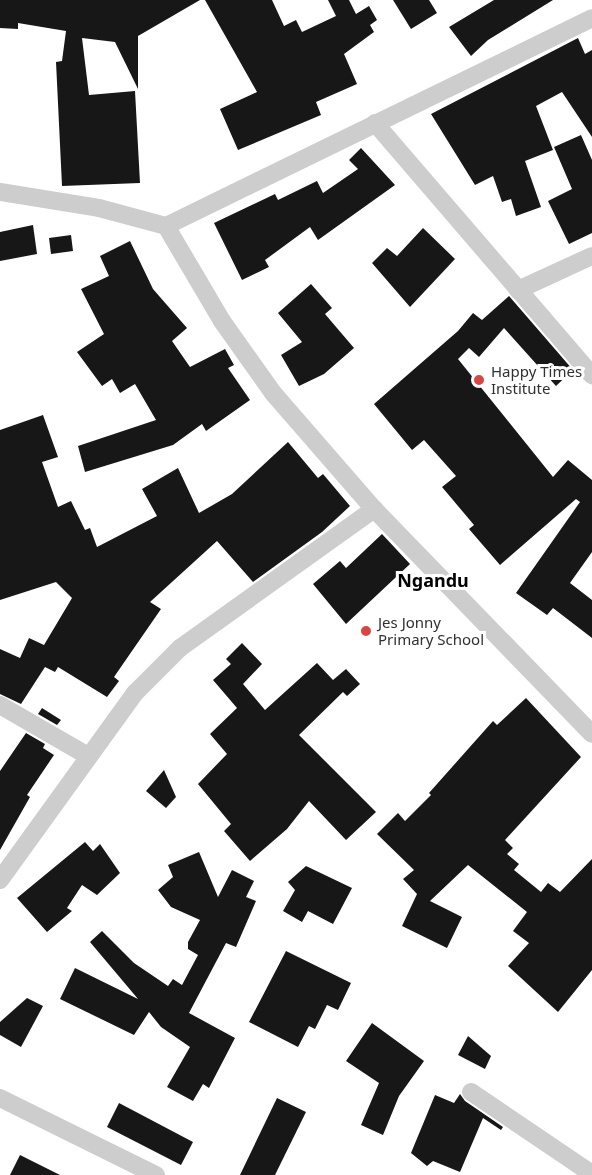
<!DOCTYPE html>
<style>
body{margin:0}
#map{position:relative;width:592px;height:1175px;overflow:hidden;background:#fff;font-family:"Noto Sans",sans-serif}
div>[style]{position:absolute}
.building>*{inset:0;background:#171717}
.street>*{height:18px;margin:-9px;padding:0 9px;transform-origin:9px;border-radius:9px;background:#cdcdcd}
.dots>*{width:16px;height:16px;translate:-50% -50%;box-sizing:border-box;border:3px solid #fff;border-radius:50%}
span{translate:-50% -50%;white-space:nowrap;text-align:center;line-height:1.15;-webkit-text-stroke:6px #fff;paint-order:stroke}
.poi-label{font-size:15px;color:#303030}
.left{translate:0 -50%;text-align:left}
.quarter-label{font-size:18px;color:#000;font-weight:700}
</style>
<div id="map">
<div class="building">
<i style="clip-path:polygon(0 0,200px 0,138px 36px,138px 89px,115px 42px,82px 38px,89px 95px,135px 91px,140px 183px,62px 186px,56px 62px,62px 61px,66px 31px,18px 23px,18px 29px,0 28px)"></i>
<i style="clip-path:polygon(205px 0,272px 0,284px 26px,296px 20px,302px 32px,336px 16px,328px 0,349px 0,356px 14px,369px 6px,377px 20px,370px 25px,374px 32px,344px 54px,357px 84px,316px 102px,321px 115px,238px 150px,220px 109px,257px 92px)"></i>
<i style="clip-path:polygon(393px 0,429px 0,437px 13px,411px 29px)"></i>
<i style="clip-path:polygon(494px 0,553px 0,488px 40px,471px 56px,449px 27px)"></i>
<i style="clip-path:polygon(578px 38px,585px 54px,592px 50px,592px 137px,562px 92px,536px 106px,553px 150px,525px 161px,541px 207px,516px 216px,511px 199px,502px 202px,493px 176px,475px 185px,431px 114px)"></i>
<i style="clip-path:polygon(581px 135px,592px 160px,592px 233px,569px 244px,548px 201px,572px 189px,554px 147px)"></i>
<i style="clip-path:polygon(361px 148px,395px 185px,318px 240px,310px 227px,265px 260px,269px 267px,242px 280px,214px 223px,275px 194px,278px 200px,317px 181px,323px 193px,358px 169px,349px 160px)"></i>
<i style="clip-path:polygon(33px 225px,37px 254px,0 261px,0 232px)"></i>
<i style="clip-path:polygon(423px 228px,455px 259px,410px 307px,372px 263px,387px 248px,397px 256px)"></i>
<i style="clip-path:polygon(71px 235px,73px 251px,51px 254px,49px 238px)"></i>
<i style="clip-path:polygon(130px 241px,153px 289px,187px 328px,172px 341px,190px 367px,225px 349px,234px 365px,228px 368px,250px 400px,206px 431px,202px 424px,173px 445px,85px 472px,78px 446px,156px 420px,135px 384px,120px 393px,112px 379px,102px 386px,77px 352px,104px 334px,81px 289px,109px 276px,100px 256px)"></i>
<i style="clip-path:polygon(311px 284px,332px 308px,325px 314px,354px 348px,324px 374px,299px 386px,281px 355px,302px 342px,278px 313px)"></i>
<i style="clip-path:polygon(509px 296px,573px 370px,556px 386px,504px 328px,479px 357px,469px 348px,458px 359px,553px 477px,568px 460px,592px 480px,592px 552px,570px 583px,592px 600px,592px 638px,553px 608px,547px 615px,516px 593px,580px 502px,576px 499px,500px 565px,469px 529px,474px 525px,442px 487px,456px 476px,424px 440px,412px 450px,374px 404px,458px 331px,473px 313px,482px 320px)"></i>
<i style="clip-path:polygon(43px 415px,58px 457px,42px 462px,58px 507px,71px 501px,85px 530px,90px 528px,97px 547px,157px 516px,142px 489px,178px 468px,199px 513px,232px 494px,288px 442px,318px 478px,323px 474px,350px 506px,322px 532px,253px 582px,217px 541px,150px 602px,161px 609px,114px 677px,119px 681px,107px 697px,58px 667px,55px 672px,45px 667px,21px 704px,0 694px,0 649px,20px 658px,29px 638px,44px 645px,72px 598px,56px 582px,0 600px,0 430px)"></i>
<i style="clip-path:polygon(382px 534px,410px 564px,346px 624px,313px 584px,340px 561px,346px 568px)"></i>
<i style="clip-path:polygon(242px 643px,262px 664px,243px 684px,265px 710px,317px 663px,333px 680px,346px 669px,360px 684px,347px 696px,343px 692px,299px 735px,376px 812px,346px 840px,309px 801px,287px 829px,250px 861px,224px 831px,231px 824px,198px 784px,227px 754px,210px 734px,237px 708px,213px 680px,231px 664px,226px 659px)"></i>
<i style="clip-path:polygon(526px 698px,581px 757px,505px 840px,513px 848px,507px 854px,519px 864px,514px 870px,541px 892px,548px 883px,560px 892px,592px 859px,592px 970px,558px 1012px,508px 966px,529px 943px,513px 931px,527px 912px,468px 865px,430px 901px,462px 917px,447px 948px,402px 926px,417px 894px,403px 879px,414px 870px,377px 834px,398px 813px,405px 821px,431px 795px,429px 793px,493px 721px,497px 725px)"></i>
<i style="clip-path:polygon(42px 708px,61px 720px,57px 725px,38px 714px)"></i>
<i style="clip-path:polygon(26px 733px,45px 744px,43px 748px,54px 755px,27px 795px,30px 797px,0 850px,0 771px)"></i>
<i style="clip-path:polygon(164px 770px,176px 797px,166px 808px,146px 791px)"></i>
<i style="clip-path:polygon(85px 842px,93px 851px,100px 844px,120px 873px,97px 895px,82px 885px,67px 908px,72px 911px,47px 932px,17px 898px)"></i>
<i style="clip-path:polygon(199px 852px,218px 897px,232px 870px,254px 881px,246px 897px,256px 901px,236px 947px,226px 943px,189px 1013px,235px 1038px,209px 1088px,203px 1084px,193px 1101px,167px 1087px,190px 1047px,161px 1027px,149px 1012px,134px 1035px,60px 999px,75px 968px,138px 999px,90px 942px,102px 931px,134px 963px,168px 986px,173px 979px,182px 985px,198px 955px,188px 949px,188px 942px,200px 920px,171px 907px,158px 890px,173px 877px,168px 865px)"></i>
<i style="clip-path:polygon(306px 866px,352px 888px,333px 924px,308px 911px,302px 922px,283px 911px,295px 890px,288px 882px)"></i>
<i style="clip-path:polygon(286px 951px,351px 983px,338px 1010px,327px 1005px,315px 1029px,309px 1026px,298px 1047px,249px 1022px)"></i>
<i style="clip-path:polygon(27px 998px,43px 1006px,21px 1047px,0 1035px,0 1022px)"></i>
<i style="clip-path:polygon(372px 1023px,424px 1061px,399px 1096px,383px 1135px,361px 1125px,379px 1083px,346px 1061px)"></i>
<i style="clip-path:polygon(468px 1036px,491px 1056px,485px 1069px,458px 1055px)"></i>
<i style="clip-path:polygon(460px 1094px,465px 1101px,503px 1127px,501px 1130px,483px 1118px,460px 1172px,433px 1161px,427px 1166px,411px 1153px,435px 1095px,454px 1103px)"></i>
<i style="clip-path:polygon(277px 1098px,306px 1112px,275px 1175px,240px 1175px)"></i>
<i style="clip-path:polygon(119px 1103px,193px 1142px,181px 1165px,107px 1127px)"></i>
<i style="clip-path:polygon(20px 1155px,60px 1175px,10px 1175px)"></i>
</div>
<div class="street">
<i style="left:375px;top:123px;width:333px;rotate:49.3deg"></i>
<i style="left:0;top:192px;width:100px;rotate:9.2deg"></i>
<i style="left:99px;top:208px;width:69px;rotate:15deg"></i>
<i style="left:166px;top:226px;width:474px;rotate:-26deg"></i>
<i style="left:166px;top:226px;width:110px;rotate:59.5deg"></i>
<i style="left:222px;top:321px;width:88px;rotate:54.7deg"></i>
<i style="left:273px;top:393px;width:154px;rotate:49deg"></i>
<i style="left:374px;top:509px;width:313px;rotate:45.9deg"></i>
<i style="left:518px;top:290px;width:81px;rotate:-24.7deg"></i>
<i style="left:0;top:705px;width:102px;rotate:30.1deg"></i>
<i style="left:0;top:880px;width:231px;rotate:-54.2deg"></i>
<i style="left:135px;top:693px;width:64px;rotate:-45deg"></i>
<i style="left:180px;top:648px;width:239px;rotate:-35.6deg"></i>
<i style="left:471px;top:1092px;width:146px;rotate:34.1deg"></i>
<i style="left:0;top:1098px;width:174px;rotate:26.3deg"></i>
</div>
<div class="dots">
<i style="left:479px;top:380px;background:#d64743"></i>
<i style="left:366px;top:631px;background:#d64743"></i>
</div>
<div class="poi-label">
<span class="left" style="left:491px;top:380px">Happy Times<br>Institute</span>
<span class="left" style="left:378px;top:631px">Jes Jonny<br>Primary School</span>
</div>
<div class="quarter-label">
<span style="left:433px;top:580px">Ngandu</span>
</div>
</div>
